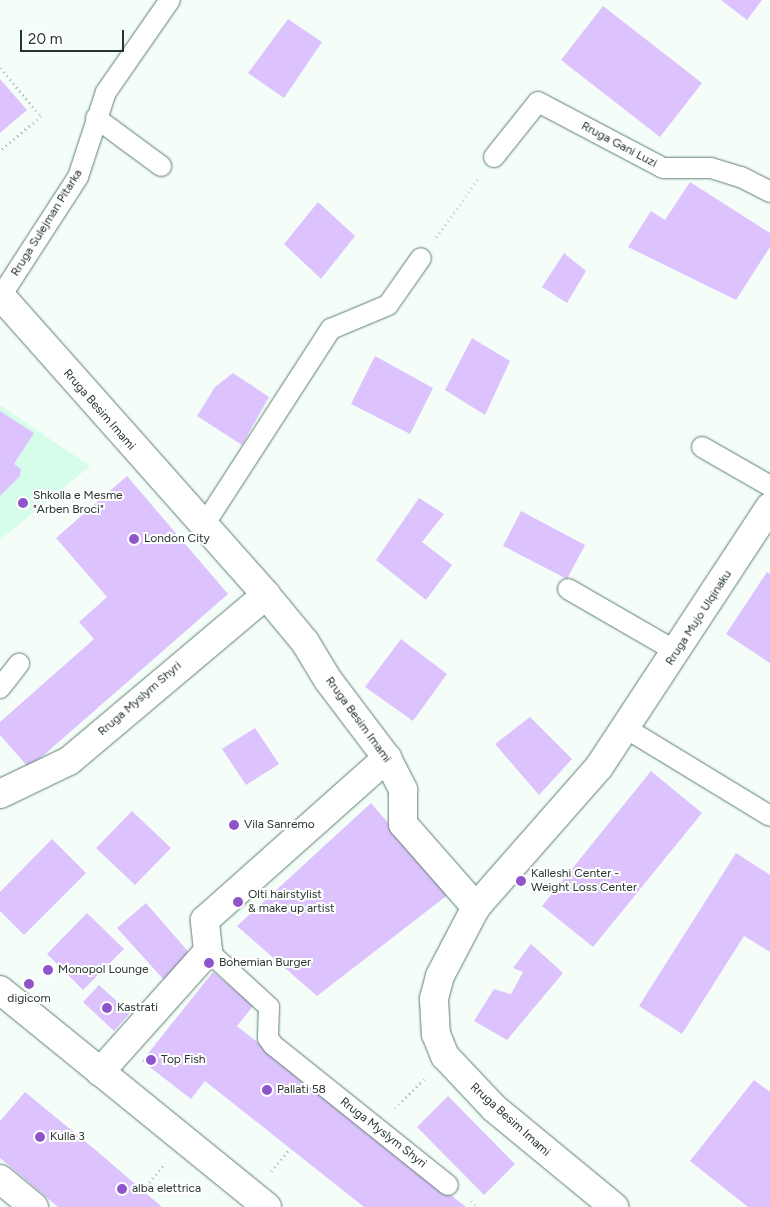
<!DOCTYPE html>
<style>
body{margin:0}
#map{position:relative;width:770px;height:1207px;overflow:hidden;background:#f5fdf9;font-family:Figtree,sans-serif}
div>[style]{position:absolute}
.built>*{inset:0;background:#d6fdea}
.building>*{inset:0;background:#ddc3fe}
.path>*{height:3px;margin-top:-1.5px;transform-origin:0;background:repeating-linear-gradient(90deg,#b7c1bc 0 1px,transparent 0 5px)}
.roads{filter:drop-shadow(0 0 1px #5b7f6f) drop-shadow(0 0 1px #5b7f6f)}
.lane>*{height:20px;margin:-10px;padding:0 10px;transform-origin:10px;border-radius:10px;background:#fff}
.street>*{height:28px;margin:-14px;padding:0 14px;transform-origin:14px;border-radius:14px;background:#fff}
.secondary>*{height:28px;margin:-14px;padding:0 14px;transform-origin:14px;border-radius:14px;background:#fff}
.dots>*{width:14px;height:14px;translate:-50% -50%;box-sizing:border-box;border:2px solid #fff;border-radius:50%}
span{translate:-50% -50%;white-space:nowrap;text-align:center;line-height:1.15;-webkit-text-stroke:4px #fff;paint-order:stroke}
.street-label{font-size:12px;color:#26362f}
.poi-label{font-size:12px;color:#26362f}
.left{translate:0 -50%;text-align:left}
.scale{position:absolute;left:20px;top:30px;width:104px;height:22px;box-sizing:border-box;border:2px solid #26362f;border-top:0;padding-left:6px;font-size:15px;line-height:18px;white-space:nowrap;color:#26362f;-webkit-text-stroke:4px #fff;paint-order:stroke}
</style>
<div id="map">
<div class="built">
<i style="clip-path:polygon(0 405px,90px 466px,0 540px)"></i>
</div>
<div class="building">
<i style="clip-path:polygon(721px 0,762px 0,747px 20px)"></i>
<i style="clip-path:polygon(603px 6px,702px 83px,660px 137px,561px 60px)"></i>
<i style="clip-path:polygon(288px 19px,322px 42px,284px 98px,248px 73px)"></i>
<i style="clip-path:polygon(0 79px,27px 110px,0 133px)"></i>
<i style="clip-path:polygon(690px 182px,770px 233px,770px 247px,736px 300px,628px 247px,651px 211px,665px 220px)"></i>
<i style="clip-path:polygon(318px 202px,355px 236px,321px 279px,284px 244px)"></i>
<i style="clip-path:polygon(564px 253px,586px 271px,567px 303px,542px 287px)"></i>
<i style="clip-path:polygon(472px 338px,510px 361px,485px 415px,445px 390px)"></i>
<i style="clip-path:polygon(375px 356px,433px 388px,410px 434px,351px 404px)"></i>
<i style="clip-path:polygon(233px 373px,269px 397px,242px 445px,197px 416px,215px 387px)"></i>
<i style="clip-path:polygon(0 411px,34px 433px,14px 464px,21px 469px,20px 476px,0 496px)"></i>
<i style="clip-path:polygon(127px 476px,228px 594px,29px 768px,0 735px,0 722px,94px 639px,79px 622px,107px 597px,56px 538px)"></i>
<i style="clip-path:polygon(419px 498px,444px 514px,422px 542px,452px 565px,426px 600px,376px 560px)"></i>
<i style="clip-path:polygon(521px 511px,585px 545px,567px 579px,503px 546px)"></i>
<i style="clip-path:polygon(767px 572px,770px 574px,770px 663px,726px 634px)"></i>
<i style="clip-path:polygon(401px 639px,447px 674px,413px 721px,365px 687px)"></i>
<i style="clip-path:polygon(530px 717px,572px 759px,539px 795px,495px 744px)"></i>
<i style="clip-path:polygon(255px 728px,279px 764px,246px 785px,222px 749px)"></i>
<i style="clip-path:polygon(651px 771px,702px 813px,593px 947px,542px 906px)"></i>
<i style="clip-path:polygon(371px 803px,449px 894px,317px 996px,237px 926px)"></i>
<i style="clip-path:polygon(132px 811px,171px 848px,135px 885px,96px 848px)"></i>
<i style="clip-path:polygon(52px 839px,86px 873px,24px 935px,0 911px,0 892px)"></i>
<i style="clip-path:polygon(736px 853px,770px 875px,770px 952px,744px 936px,682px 1034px,639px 1006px)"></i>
<i style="clip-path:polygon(146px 903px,192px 956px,164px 980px,117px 928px)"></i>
<i style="clip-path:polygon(87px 913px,124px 949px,83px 990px,47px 954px)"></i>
<i style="clip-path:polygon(531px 944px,563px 973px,507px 1040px,474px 1021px,494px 989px,511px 994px,523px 972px,513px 968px)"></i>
<i style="clip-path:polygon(213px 972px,254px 1005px,237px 1026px,466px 1207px,364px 1207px,205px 1081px,191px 1099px,142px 1061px)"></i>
<i style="clip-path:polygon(99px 985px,130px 1013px,114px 1031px,83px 1002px)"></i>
<i style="clip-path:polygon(754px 1080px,770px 1092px,770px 1207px,748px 1207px,690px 1161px)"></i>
<i style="clip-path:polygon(25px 1092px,98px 1152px,162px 1207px,58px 1207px,0 1158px,0 1121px)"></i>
<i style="clip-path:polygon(448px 1096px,515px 1164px,484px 1195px,417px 1127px)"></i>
</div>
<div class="path">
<i style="left:0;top:68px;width:63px;rotate:49.5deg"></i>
<i style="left:41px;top:116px;width:54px;rotate:139.5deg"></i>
<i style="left:436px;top:237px;width:72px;rotate:-54.1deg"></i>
<i style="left:395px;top:1108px;width:41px;rotate:-45deg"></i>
<i style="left:271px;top:1171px;width:30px;rotate:-50deg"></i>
<i style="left:143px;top:1190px;width:35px;rotate:-51deg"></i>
<i style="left:471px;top:1201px;width:9px;rotate:41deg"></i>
</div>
<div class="roads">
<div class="lane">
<i style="left:96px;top:118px;width:81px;rotate:36.4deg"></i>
<i style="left:494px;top:157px;width:70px;rotate:-51.3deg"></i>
<i style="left:538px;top:102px;width:141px;rotate:27.8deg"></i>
<i style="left:663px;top:168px;width:48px"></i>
<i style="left:711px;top:168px;width:31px;rotate:17deg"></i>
<i style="left:741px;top:177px;width:33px;rotate:27deg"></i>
<i style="left:1px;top:296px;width:142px;rotate:-57.1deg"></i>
<i style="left:78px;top:177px;width:89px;rotate:-71.8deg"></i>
<i style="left:106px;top:92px;width:112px;rotate:-55.2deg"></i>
<i style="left:702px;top:447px;width:78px;rotate:29.8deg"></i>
<i style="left:204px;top:525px;width:234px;rotate:-57.1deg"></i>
<i style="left:331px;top:329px;width:62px;rotate:-22.8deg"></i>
<i style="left:388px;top:305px;width:57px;rotate:-54.9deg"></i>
<i style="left:568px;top:589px;width:126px;rotate:30deg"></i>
<i style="left:0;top:688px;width:31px;rotate:-52deg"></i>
<i style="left:627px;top:729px;width:167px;rotate:31.3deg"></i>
<i style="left:208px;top:951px;width:83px;rotate:42.6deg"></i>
<i style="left:269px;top:1007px;width:31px;rotate:92deg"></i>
<i style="left:268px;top:1038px;width:9px;rotate:54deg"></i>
<i style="left:273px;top:1045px;width:224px;rotate:38.7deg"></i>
</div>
<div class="street">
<i style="left:0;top:295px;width:401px;rotate:48.4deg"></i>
<i style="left:266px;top:595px;width:61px;rotate:50.3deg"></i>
<i style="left:305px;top:642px;width:44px;rotate:58.8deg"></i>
<i style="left:328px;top:680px;width:98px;rotate:52.9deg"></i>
<i style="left:387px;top:758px;width:36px;rotate:63deg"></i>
<i style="left:403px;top:790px;width:34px;rotate:90deg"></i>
<i style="left:403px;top:824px;width:111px;rotate:48.7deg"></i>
<i style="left:476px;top:907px;width:78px;rotate:117.6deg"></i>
<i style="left:440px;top:976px;width:24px;rotate:105deg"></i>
<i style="left:434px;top:999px;width:35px;rotate:87deg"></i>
<i style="left:436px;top:1034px;width:24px;rotate:68deg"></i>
<i style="left:445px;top:1056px;width:71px;rotate:46.7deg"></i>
<i style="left:494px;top:1108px;width:156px;rotate:39.5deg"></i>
<i style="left:0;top:794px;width:76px;rotate:-25.6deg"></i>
<i style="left:69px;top:761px;width:258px;rotate:-40.1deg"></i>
<i style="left:476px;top:907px;width:186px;rotate:-48.7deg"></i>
<i style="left:599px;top:767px;width:311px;rotate:-56.7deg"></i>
<i style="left:100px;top:1072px;width:162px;rotate:-48.2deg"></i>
<i style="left:208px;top:951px;width:31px;rotate:-96deg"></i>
<i style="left:205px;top:920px;width:244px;rotate:-41.7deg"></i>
<i style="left:0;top:1179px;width:44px;rotate:39.5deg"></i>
</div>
<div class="secondary">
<i style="left:0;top:990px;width:344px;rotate:39.1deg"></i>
</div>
</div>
<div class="dots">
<i style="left:23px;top:503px;background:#9155cb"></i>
<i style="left:134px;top:539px;background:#9155cb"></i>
<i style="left:234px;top:825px;background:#9155cb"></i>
<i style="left:521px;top:881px;background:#9155cb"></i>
<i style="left:238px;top:902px;background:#9155cb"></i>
<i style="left:209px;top:963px;background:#9155cb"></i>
<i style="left:48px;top:970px;background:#9155cb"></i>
<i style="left:29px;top:984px;background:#9155cb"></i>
<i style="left:107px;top:1008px;background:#9155cb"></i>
<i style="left:151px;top:1060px;background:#9155cb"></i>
<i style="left:267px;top:1090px;background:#9155cb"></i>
<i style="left:40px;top:1137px;background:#9155cb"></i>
<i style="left:122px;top:1189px;background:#9155cb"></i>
</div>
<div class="street-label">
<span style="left:619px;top:145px;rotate:28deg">Rruga Gani Luzi</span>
<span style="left:47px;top:223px;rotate:-58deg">Rruga Sulejman Pitarka</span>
<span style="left:99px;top:410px;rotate:49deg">Rruga Besim Imami</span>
<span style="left:699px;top:618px;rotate:-57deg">Rruga Mujo Ulqinaku</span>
<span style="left:140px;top:699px;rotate:-41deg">Rruga Myslym Shyri</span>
<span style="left:358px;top:720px;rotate:54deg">Rruga Besim Imami</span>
<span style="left:510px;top:1120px;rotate:42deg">Rruga Besim Imami</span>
<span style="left:383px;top:1133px;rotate:38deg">Rruga Myslym Shyri</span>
</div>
<div class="poi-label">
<span class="left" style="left:33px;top:503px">Shkolla e Mesme<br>"Arben Broci"</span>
<span class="left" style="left:144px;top:539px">London City</span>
<span class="left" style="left:244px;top:825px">Vila Sanremo</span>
<span class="left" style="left:531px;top:881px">Kalleshi Center -<br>Weight Loss Center</span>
<span class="left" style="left:248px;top:902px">Olti hairstylist<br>&amp; make up artist</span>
<span class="left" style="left:219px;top:963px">Bohemian Burger</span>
<span class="left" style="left:58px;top:970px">Monopol Lounge</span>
<span style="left:29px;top:999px">digicom</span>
<span class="left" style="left:117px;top:1008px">Kastrati</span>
<span class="left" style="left:161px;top:1060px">Top Fish</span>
<span class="left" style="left:277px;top:1090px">Pallati 58</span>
<span class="left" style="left:50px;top:1137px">Kulla 3</span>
<span class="left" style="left:132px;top:1189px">alba elettrica</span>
</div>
<div class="scale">20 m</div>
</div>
